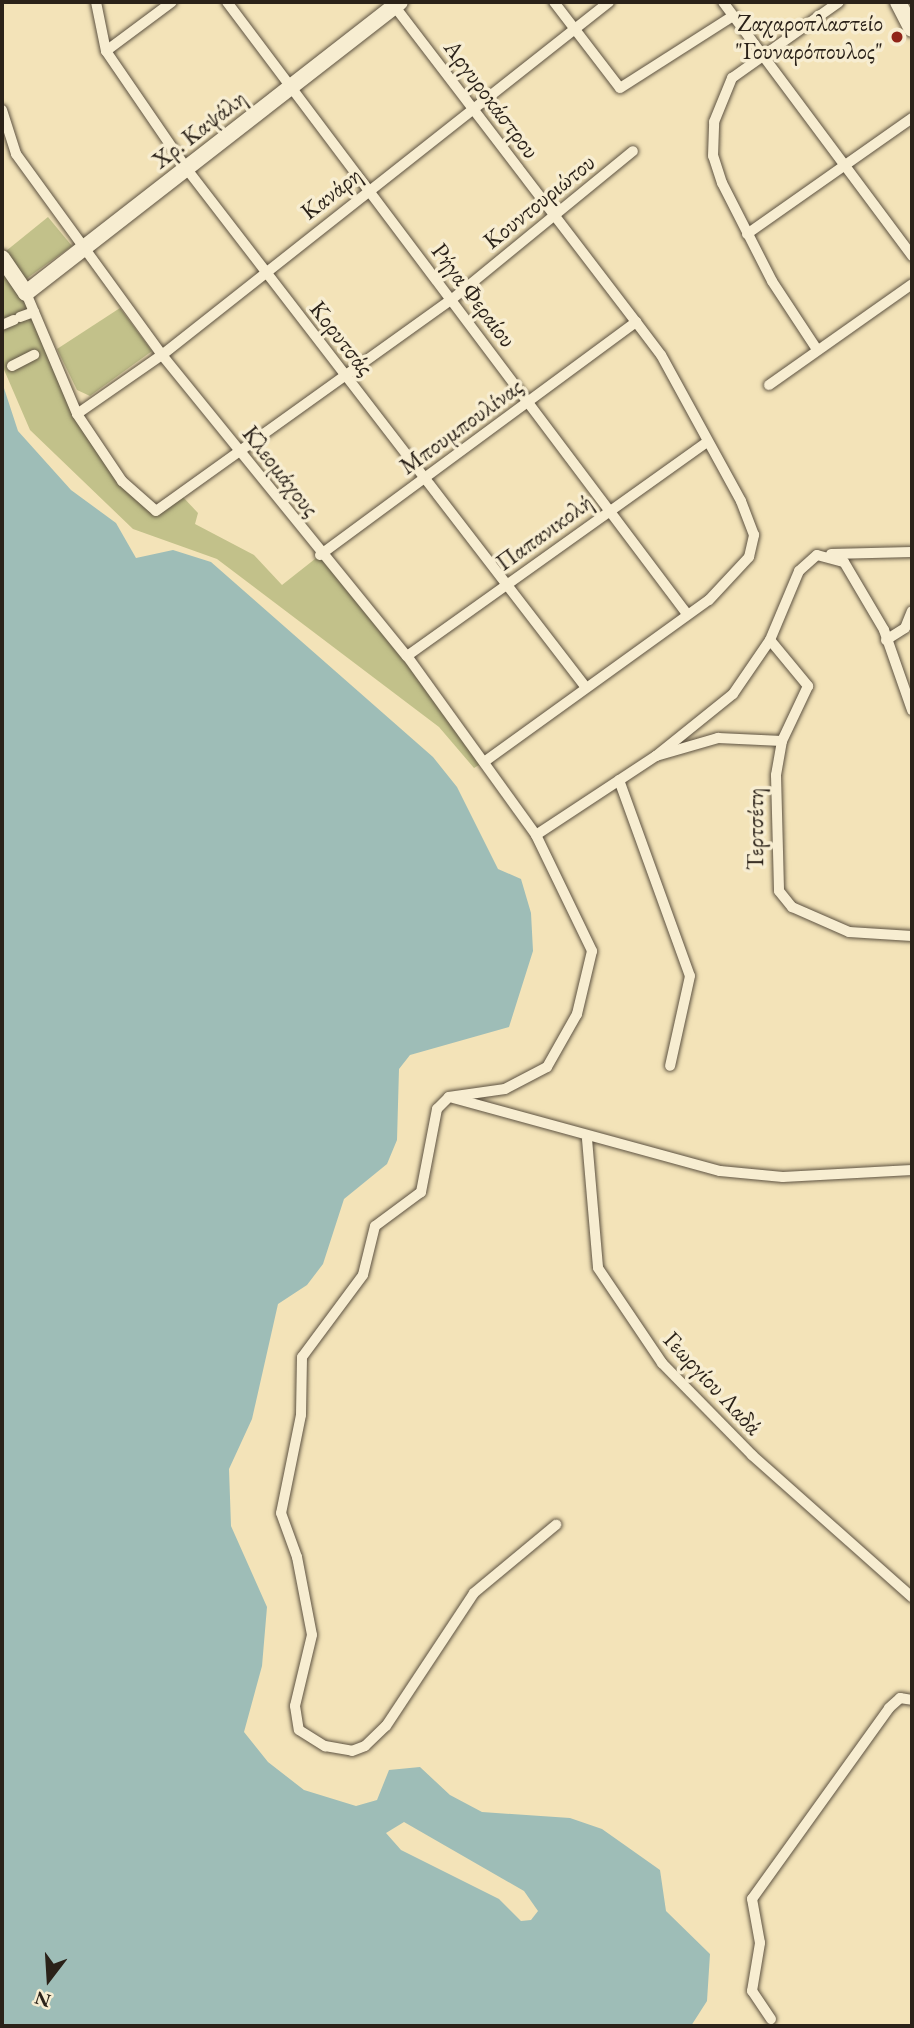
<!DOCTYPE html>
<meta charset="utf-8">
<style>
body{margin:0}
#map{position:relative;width:914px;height:2028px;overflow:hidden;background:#f3e3b8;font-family:"EB Garamond",serif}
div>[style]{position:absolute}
.green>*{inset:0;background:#c2c18a}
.water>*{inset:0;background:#9ebdb7}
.roads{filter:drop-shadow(0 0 2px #5d5241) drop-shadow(0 0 2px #5d5241)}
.street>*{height:10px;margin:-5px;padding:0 5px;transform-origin:5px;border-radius:5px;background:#f7edd1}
.secondary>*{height:16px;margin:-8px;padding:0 8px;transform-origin:8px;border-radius:8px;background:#f7edd1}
.dots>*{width:19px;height:19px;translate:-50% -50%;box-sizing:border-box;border:4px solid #f7edd1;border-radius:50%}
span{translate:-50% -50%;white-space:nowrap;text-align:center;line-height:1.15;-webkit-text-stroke:7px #f7edd1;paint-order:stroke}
.poi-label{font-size:24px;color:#2b2219}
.right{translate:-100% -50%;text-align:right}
.street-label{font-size:24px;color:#2b2219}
.frame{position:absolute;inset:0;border:4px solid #2b2219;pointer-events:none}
.north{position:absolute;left:14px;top:1944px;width:70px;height:70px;-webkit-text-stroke:5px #f7edd1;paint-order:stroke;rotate:197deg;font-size:19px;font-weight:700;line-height:28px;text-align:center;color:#2b2219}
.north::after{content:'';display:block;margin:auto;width:24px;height:32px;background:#2b2219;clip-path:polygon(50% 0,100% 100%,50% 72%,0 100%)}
</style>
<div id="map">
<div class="green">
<i style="clip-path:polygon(48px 217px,72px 246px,26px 279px,6px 251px)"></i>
<i style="clip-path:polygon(2px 258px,26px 293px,72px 407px,122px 481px,156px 511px,182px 496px,198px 513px,195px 524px,254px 555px,282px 585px,320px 555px,407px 656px,484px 762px,474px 768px,439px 727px,217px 559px,133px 529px,30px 430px,2px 365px)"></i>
<i style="clip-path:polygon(120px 308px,152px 351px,90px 396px,77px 390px,57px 349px)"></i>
</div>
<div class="water">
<i style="clip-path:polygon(evenodd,2px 382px,18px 431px,71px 490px,116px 523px,136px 558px,173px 550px,211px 562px,433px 757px,457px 787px,498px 869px,521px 879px,531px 913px,533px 951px,509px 1027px,410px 1055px,399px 1069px,397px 1140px,387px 1164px,344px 1199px,323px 1264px,307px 1285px,278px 1304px,252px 1419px,229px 1469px,231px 1526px,267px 1607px,262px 1666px,244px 1732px,268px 1762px,304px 1790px,356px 1806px,377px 1800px,389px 1770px,420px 1767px,450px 1795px,482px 1812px,570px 1818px,602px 1829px,660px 1870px,666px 1911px,710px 1954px,707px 2001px,691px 2026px,2px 2026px,2px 382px,404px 1822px,524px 1891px,538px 1911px,531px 1920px,521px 1921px,499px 1899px,401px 1850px,386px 1833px,404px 1822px)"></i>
</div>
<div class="roads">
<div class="street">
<i style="left:96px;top:2px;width:50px;rotate:78.5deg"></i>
<i style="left:106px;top:51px;width:142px;rotate:55.6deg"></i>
<i style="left:186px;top:168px;width:652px;rotate:52.41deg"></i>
<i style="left:227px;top:2px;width:766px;rotate:53.07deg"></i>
<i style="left:554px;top:2px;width:108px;rotate:52.5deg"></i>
<i style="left:620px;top:88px;width:134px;rotate:-32.5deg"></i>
<i style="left:723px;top:2px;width:317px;rotate:53.3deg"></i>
<i style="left:106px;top:51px;width:82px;rotate:-36.6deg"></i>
<i style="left:2px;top:110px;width:46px;rotate:72.3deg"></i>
<i style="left:16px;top:154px;width:248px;rotate:54deg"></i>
<i style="left:162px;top:355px;width:388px;rotate:50.9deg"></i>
<i style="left:407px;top:656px;width:221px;rotate:54.2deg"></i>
<i style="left:536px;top:835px;width:129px;rotate:64.2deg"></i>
<i style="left:592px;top:951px;width:65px;rotate:103.4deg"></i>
<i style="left:577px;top:1014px;width:61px;rotate:119.5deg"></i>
<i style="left:547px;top:1067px;width:47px;rotate:152.4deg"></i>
<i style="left:505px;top:1089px;width:57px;rotate:171.9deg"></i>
<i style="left:449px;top:1097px;width:17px;rotate:135deg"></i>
<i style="left:437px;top:1109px;width:85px;rotate:100.9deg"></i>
<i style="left:421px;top:1192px;width:57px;rotate:143.5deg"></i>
<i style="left:375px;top:1226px;width:50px;rotate:103.8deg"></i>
<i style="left:363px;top:1275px;width:102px;rotate:126.6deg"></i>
<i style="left:302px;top:1357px;width:58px;rotate:91deg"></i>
<i style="left:301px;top:1415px;width:100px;rotate:101.5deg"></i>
<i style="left:281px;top:1513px;width:47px;rotate:70deg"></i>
<i style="left:297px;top:1557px;width:79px;rotate:79.1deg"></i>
<i style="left:312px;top:1635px;width:73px;rotate:103.5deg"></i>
<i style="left:295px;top:1706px;width:24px;rotate:81deg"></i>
<i style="left:299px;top:1730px;width:31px;rotate:32deg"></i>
<i style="left:325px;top:1746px;width:27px;rotate:10deg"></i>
<i style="left:352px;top:1751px;width:14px;rotate:-21deg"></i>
<i style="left:365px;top:1746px;width:29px;rotate:-44deg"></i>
<i style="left:386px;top:1726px;width:159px;rotate:-56.5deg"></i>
<i style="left:474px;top:1593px;width:107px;rotate:-39.7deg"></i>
<i style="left:747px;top:234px;width:202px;rotate:-35.1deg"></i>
<i style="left:26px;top:293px;width:131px;rotate:67.1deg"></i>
<i style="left:77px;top:414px;width:81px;rotate:56.1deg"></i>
<i style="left:122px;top:481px;width:45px;rotate:41.4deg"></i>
<i style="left:156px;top:511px;width:363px;rotate:-35.6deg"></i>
<i style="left:451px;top:300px;width:235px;rotate:-39.3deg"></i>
<i style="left:20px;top:317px;width:15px;rotate:-20deg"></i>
<i style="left:2px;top:325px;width:13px;rotate:-23deg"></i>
<i style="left:816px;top:348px;width:80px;rotate:-123.3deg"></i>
<i style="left:772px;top:281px;width:110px;rotate:-117deg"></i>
<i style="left:722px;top:183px;width:28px;rotate:-108deg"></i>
<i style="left:713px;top:156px;width:34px;rotate:-88deg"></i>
<i style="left:714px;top:122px;width:48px;rotate:-67.8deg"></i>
<i style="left:732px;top:78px;width:131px;rotate:-35.4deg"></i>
<i style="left:12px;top:366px;width:25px;rotate:-27deg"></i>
<i style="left:769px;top:385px;width:175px;rotate:-35.2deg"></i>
<i style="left:77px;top:414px;width:103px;rotate:-34.8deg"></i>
<i style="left:162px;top:355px;width:570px;rotate:-38.3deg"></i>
<i style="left:831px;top:554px;width:81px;rotate:-1.4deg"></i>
<i style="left:320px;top:555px;width:393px;rotate:-36.4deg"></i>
<i style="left:636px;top:322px;width:403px;rotate:-127.4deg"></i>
<i style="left:770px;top:640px;width:60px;rotate:50.4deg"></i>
<i style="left:808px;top:686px;width:61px;rotate:115.3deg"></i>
<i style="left:782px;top:741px;width:35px;rotate:100deg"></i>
<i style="left:776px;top:775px;width:116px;rotate:88.5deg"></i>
<i style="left:779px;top:891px;width:21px;rotate:51deg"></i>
<i style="left:792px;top:907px;width:62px;rotate:23.7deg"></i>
<i style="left:849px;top:932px;width:63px;rotate:3.6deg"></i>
<i style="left:886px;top:640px;width:22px;rotate:-32deg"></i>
<i style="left:905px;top:628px;width:18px;rotate:-68deg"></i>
<i style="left:407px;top:656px;width:369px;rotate:-35.5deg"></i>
<i style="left:656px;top:756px;width:99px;rotate:-38.8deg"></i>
<i style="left:733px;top:694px;width:65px;rotate:-55.6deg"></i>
<i style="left:770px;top:640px;width:75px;rotate:-67.2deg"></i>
<i style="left:799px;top:571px;width:24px;rotate:-42deg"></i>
<i style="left:817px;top:555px;width:28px;rotate:15deg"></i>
<i style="left:844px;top:562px;width:79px;rotate:59.5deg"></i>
<i style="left:884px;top:630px;width:85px;rotate:70.7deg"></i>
<i style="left:484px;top:762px;width:277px;rotate:-35.8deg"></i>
<i style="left:709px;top:600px;width:59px;rotate:-47.1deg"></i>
<i style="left:749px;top:557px;width:23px;rotate:-77deg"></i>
<i style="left:754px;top:535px;width:36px;rotate:-111deg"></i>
<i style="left:741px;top:501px;width:166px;rotate:-118.7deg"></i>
<i style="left:661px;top:355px;width:41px;rotate:-127.1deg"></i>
<i style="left:619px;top:780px;width:208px;rotate:70.1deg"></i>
<i style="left:690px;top:976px;width:92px;rotate:102.5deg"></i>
<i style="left:536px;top:835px;width:144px;rotate:-33.4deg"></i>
<i style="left:656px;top:756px;width:65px;rotate:-16.2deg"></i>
<i style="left:718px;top:738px;width:64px;rotate:2.7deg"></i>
<i style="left:453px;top:1098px;width:277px;rotate:15.3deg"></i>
<i style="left:720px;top:1171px;width:63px;rotate:5.4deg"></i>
<i style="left:783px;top:1177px;width:129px;rotate:-3.1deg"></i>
<i style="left:587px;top:1139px;width:129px;rotate:85.1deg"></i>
<i style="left:598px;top:1268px;width:115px;rotate:56deg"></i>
<i style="left:662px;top:1363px;width:129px;rotate:45.6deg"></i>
<i style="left:752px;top:1455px;width:214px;rotate:41.6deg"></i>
<i style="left:771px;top:2019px;width:34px;rotate:-124deg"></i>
<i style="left:752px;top:1991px;width:49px;rotate:-80.5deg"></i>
<i style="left:760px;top:1943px;width:45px;rotate:-100.3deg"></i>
<i style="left:752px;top:1899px;width:235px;rotate:-54.3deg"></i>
<i style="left:889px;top:1708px;width:15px;rotate:-42deg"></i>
<i style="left:900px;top:1698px;width:12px;rotate:9deg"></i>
</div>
<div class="secondary">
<i style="left:898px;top:2px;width:30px;rotate:63deg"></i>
<i style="left:2px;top:258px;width:42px;rotate:55.6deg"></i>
<i style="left:26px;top:293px;width:474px;rotate:-37.9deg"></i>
</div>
</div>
<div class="dots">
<i style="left:897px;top:37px;background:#8f2418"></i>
</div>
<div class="poi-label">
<span class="right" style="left:883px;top:37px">Ζαχαροπλαστείο<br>"Γουναρόπουλος"</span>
</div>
<div class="street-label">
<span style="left:492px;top:99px;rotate:53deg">Αργυροκάστρου</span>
<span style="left:199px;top:129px;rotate:-38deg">Χρ. Καψάλη</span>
<span style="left:331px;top:193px;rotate:-38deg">Κανάρη</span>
<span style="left:539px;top:201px;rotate:-39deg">Κουντουριώτου</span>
<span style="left:474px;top:295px;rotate:53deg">Ρήγα Φεραίου</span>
<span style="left:342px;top:338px;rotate:52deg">Κορυτσάς</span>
<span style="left:461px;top:426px;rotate:-36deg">Μπουμπουλίνας</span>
<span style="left:281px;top:471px;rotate:52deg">Κλεομάχους</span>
<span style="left:544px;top:532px;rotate:-36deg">Παπανικολή</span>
<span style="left:755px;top:829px;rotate:-90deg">Τερτσέτη</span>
<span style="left:713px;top:1383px;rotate:47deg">Γεωργίου Λαδά</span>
</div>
<div class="frame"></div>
<div class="north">N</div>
</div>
